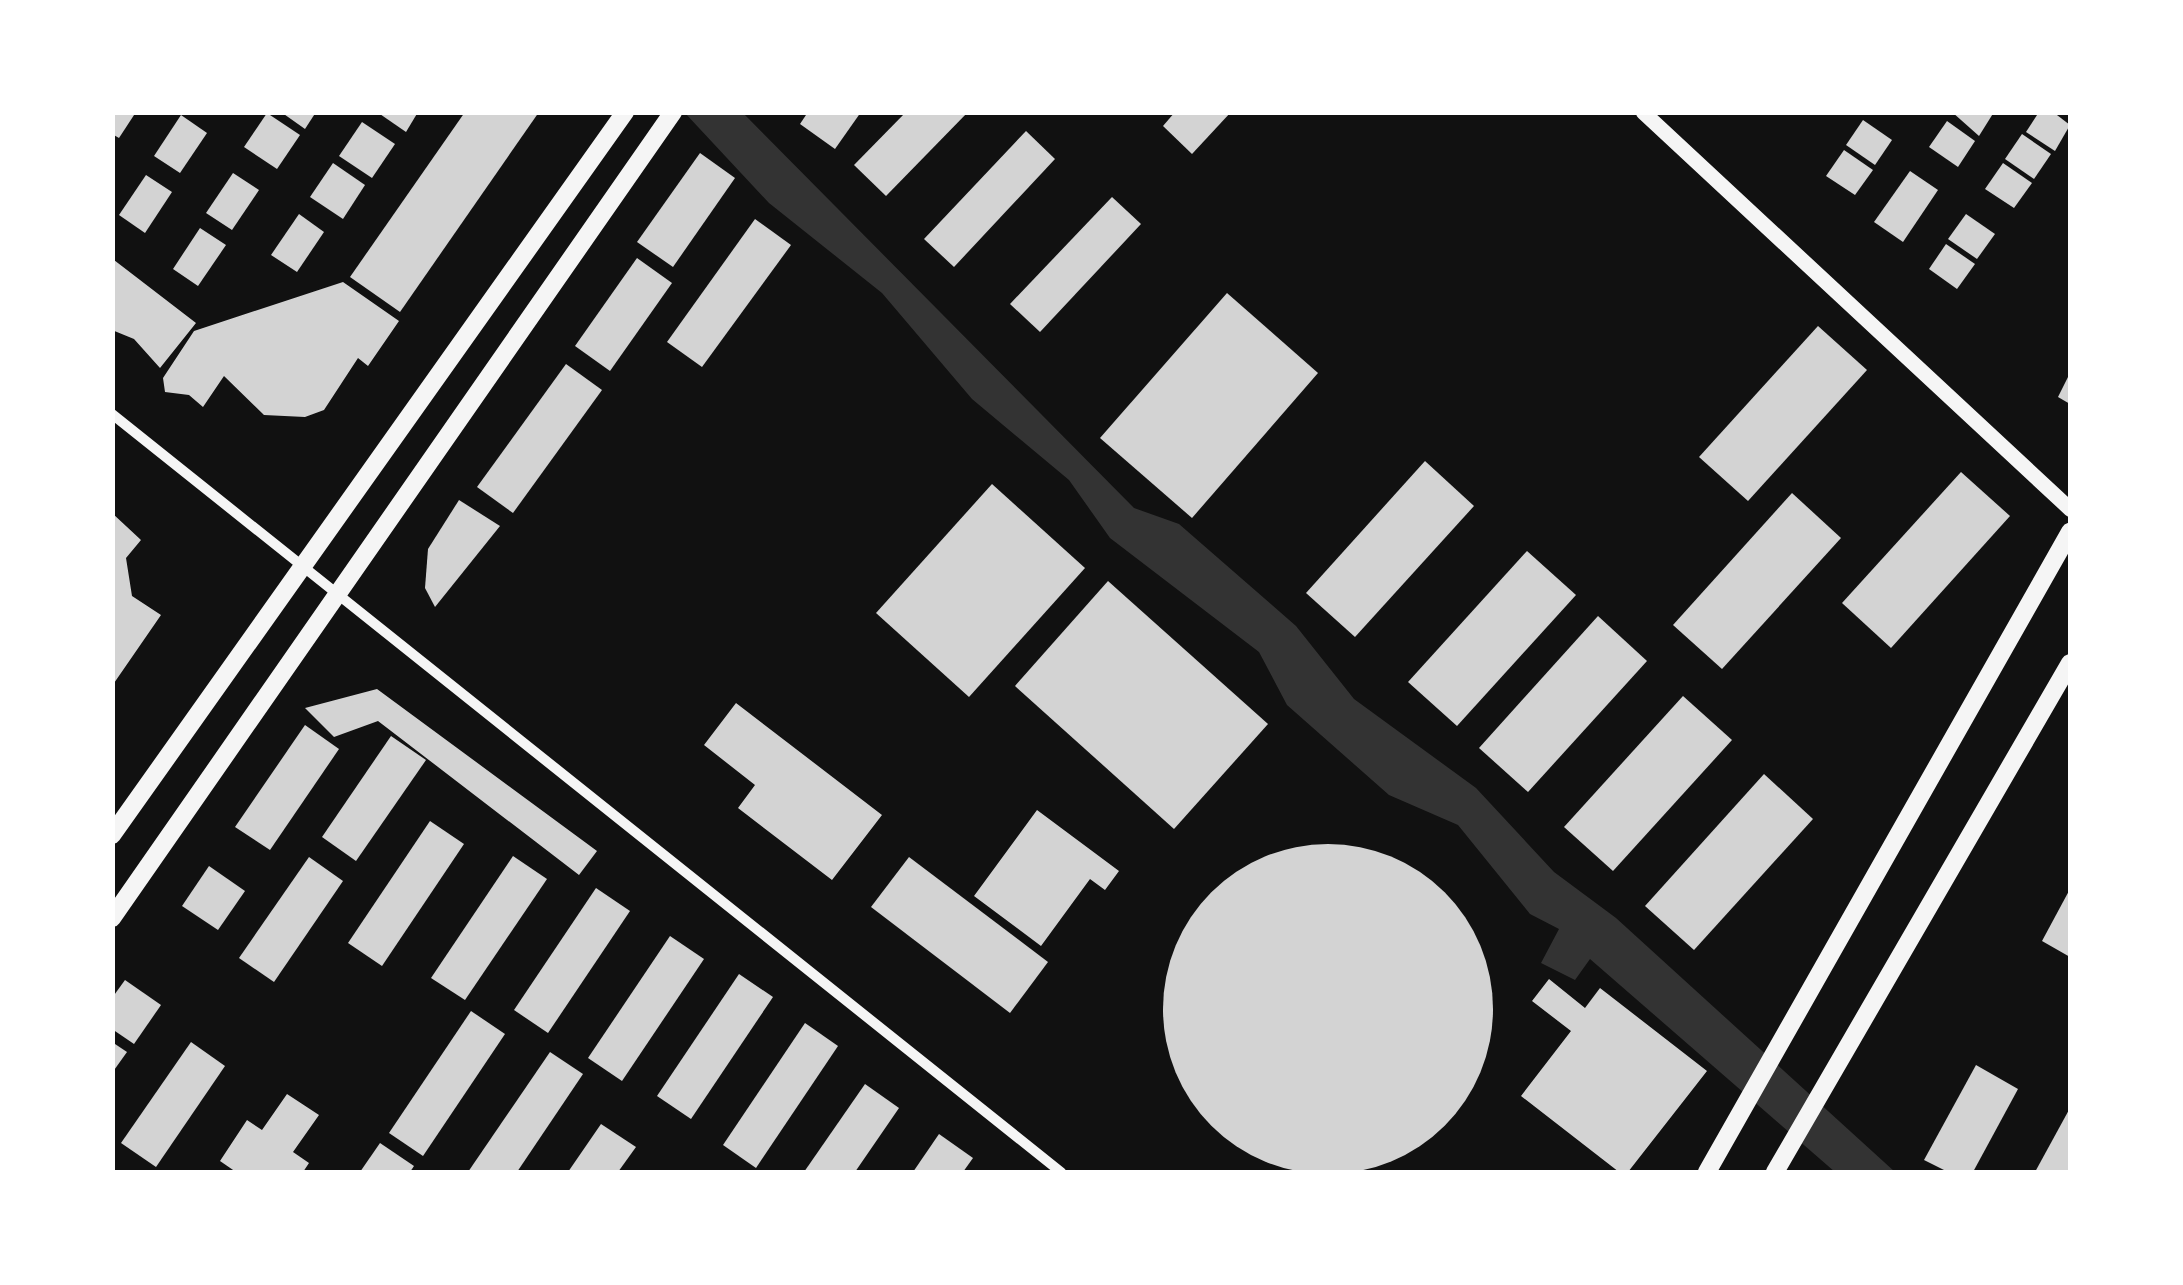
<!DOCTYPE html>
<style>
body{margin:0}
#map{position:relative;width:2183px;height:1285px;overflow:hidden;background:#111;font-family:"Archivo Narrow",sans-serif}
div>[style]{position:absolute}
.water>*{inset:0;background:#333}
.building>*{inset:0;background:#d3d3d3}
.round{border-radius:50%}
.minor>*{height:10px;margin:-5px;padding:0 5px;transform-origin:5px;border-radius:5px;background:#f5f5f5}
.tertiary>*{height:15px;margin:-7.5px;padding:0 7.5px;transform-origin:7.5px;border-radius:7.5px;background:#f5f5f5}
.secondary>*{height:18px;margin:-9px;padding:0 9px;transform-origin:9px;border-radius:9px;background:#f5f5f5}
span{translate:-50% -50%;white-space:nowrap;text-align:center;line-height:1.15;-webkit-text-stroke:10px #fff;paint-order:stroke}
.frame{position:absolute;inset:0;border:115px solid #fff;pointer-events:none}
</style>
<div id="map">
<div class="water">
<i style="clip-path:polygon(685px 113px,743px 113px,1134px 508px,1179px 524px,1296px 626px,1354px 699px,1476px 788px,1554px 872px,1616px 918px,1895px 1172px,1835px 1172px,1590px 959px,1575px 980px,1541px 963px,1559px 929px,1530px 914px,1458px 825px,1389px 795px,1287px 705px,1259px 652px,1110px 538px,1069px 480px,972px 399px,882px 293px,769px 203px)"></i>
</div>
<div class="building">
<i style="clip-path:polygon(112px 112px,136px 112px,119px 138px,112px 134px)"></i>
<i style="clip-path:polygon(281px 112px,316px 112px,305px 129px)"></i>
<i style="clip-path:polygon(377px 112px,418px 112px,406px 132px)"></i>
<i style="clip-path:polygon(465px 112px,539px 112px,400px 312px,350px 277px)"></i>
<i style="clip-path:polygon(808px 112px,861px 112px,835px 149px,800px 124px)"></i>
<i style="clip-path:polygon(906px 112px,968px 112px,886px 196px,854px 165px)"></i>
<i style="clip-path:polygon(1175px 112px,1231px 112px,1192px 154px,1163px 126px)"></i>
<i style="clip-path:polygon(1952px 112px,1994px 112px,1979px 136px)"></i>
<i style="clip-path:polygon(2039px 112px,2053px 112px,2070px 125px,2055px 151px,2026px 132px)"></i>
<i style="clip-path:polygon(267px 113px,300px 135px,277px 169px,244px 147px)"></i>
<i style="clip-path:polygon(181px 115px,207px 133px,180px 173px,154px 156px)"></i>
<i style="clip-path:polygon(1863px 120px,1892px 140px,1875px 165px,1846px 145px)"></i>
<i style="clip-path:polygon(1947px 121px,1975px 141px,1958px 167px,1929px 147px)"></i>
<i style="clip-path:polygon(362px 122px,395px 144px,372px 178px,339px 156px)"></i>
<i style="clip-path:polygon(1026px 131px,1055px 159px,954px 267px,924px 239px)"></i>
<i style="clip-path:polygon(2022px 134px,2051px 154px,2034px 179px,2005px 159px)"></i>
<i style="clip-path:polygon(1844px 150px,1873px 170px,1855px 195px,1826px 176px)"></i>
<i style="clip-path:polygon(700px 153px,735px 178px,673px 267px,637px 242px)"></i>
<i style="clip-path:polygon(333px 163px,365px 185px,343px 219px,310px 197px)"></i>
<i style="clip-path:polygon(2003px 163px,2032px 183px,2014px 208px,1985px 189px)"></i>
<i style="clip-path:polygon(1910px 171px,1938px 190px,1903px 242px,1874px 222px)"></i>
<i style="clip-path:polygon(233px 173px,259px 190px,232px 230px,206px 213px)"></i>
<i style="clip-path:polygon(146px 175px,172px 192px,145px 233px,119px 215px)"></i>
<i style="clip-path:polygon(1112px 197px,1141px 224px,1040px 332px,1010px 304px)"></i>
<i style="clip-path:polygon(299px 214px,324px 232px,297px 272px,271px 255px)"></i>
<i style="clip-path:polygon(1966px 214px,1995px 234px,1977px 259px,1948px 239px)"></i>
<i style="clip-path:polygon(755px 219px,791px 245px,702px 367px,667px 342px)"></i>
<i style="clip-path:polygon(200px 228px,226px 245px,198px 286px,173px 269px)"></i>
<i style="clip-path:polygon(1946px 244px,1975px 264px,1957px 289px,1929px 269px)"></i>
<i style="clip-path:polygon(637px 258px,672px 283px,610px 371px,575px 346px)"></i>
<i style="clip-path:polygon(114px 260px,196px 323px,160px 368px,134px 339px,112px 330px)"></i>
<i style="clip-path:polygon(343px 282px,399px 321px,368px 366px,358px 358px,324px 410px,305px 417px,264px 415px,224px 376px,203px 407px,189px 395px,165px 392px,163px 378px,194px 331px)"></i>
<i style="clip-path:polygon(1227px 293px,1318px 373px,1192px 518px,1100px 438px)"></i>
<i style="clip-path:polygon(1818px 326px,1867px 370px,1748px 501px,1699px 457px)"></i>
<i style="clip-path:polygon(566px 364px,602px 390px,513px 513px,477px 487px)"></i>
<i style="clip-path:polygon(2070px 373px,2070px 404px,2058px 397px)"></i>
<i style="clip-path:polygon(1425px 461px,1474px 506px,1355px 637px,1306px 593px)"></i>
<i style="clip-path:polygon(1961px 472px,2010px 516px,1891px 648px,1842px 603px)"></i>
<i style="clip-path:polygon(992px 484px,1085px 568px,969px 697px,876px 613px)"></i>
<i style="clip-path:polygon(1792px 493px,1841px 538px,1722px 669px,1673px 625px)"></i>
<i style="clip-path:polygon(459px 500px,500px 526px,435px 607px,425px 588px,428px 549px)"></i>
<i style="clip-path:polygon(112px 513px,141px 540px,126px 558px,132px 596px,161px 615px,112px 686px)"></i>
<i style="clip-path:polygon(1527px 551px,1576px 595px,1457px 726px,1408px 682px)"></i>
<i style="clip-path:polygon(1108px 581px,1268px 724px,1174px 829px,1015px 686px)"></i>
<i style="clip-path:polygon(1598px 616px,1647px 661px,1528px 792px,1479px 748px)"></i>
<i style="clip-path:polygon(377px 689px,597px 851px,579px 875px,378px 721px,334px 737px,305px 708px)"></i>
<i style="clip-path:polygon(1683px 696px,1732px 740px,1613px 871px,1564px 827px)"></i>
<i style="clip-path:polygon(736px 703px,882px 815px,832px 880px,738px 808px,755px 785px,704px 745px)"></i>
<i style="clip-path:polygon(305px 725px,339px 749px,270px 850px,235px 827px)"></i>
<i style="clip-path:polygon(391px 736px,426px 760px,356px 861px,322px 837px)"></i>
<i style="clip-path:polygon(1764px 774px,1813px 819px,1694px 950px,1645px 906px)"></i>
<i style="clip-path:polygon(1037px 810px,1119px 871px,1105px 890px,1090px 879px,1041px 946px,974px 896px)"></i>
<i style="clip-path:polygon(430px 821px,464px 844px,382px 966px,348px 943px)"></i>
<i class="round" style="left:1163px;top:844px;width:330px;height:330px"></i>
<i style="clip-path:polygon(513px 856px,547px 879px,465px 1000px,431px 978px)"></i>
<i style="clip-path:polygon(309px 857px,343px 881px,274px 982px,239px 958px)"></i>
<i style="clip-path:polygon(909px 857px,1048px 962px,1010px 1013px,871px 907px)"></i>
<i style="clip-path:polygon(209px 866px,245px 891px,218px 930px,182px 906px)"></i>
<i style="clip-path:polygon(596px 888px,630px 911px,548px 1033px,514px 1010px)"></i>
<i style="clip-path:polygon(2070px 889px,2070px 957px,2042px 941px)"></i>
<i style="clip-path:polygon(670px 936px,704px 959px,622px 1081px,588px 1058px)"></i>
<i style="clip-path:polygon(739px 974px,773px 997px,691px 1119px,657px 1096px)"></i>
<i style="clip-path:polygon(1549px 979px,1585px 1008px,1600px 988px,1707px 1071px,1628px 1172px,1619px 1172px,1521px 1096px,1571px 1031px,1532px 1001px)"></i>
<i style="clip-path:polygon(125px 980px,161px 1005px,134px 1044px,112px 1029px,112px 998px)"></i>
<i style="clip-path:polygon(471px 1011px,505px 1034px,423px 1156px,389px 1133px)"></i>
<i style="clip-path:polygon(805px 1023px,838px 1046px,756px 1168px,723px 1145px)"></i>
<i style="clip-path:polygon(112px 1042px,127px 1052px,112px 1073px)"></i>
<i style="clip-path:polygon(191px 1042px,225px 1066px,156px 1167px,121px 1143px)"></i>
<i style="clip-path:polygon(550px 1052px,583px 1074px,517px 1172px,468px 1172px)"></i>
<i style="clip-path:polygon(1976px 1065px,2018px 1089px,1973px 1172px,1948px 1172px,1924px 1160px)"></i>
<i style="clip-path:polygon(865px 1084px,899px 1108px,855px 1172px,804px 1172px)"></i>
<i style="clip-path:polygon(287px 1094px,319px 1115px,293px 1152px,309px 1163px,303px 1172px,236px 1172px,220px 1161px,247px 1120px,262px 1130px)"></i>
<i style="clip-path:polygon(2070px 1108px,2070px 1172px,2035px 1172px)"></i>
<i style="clip-path:polygon(601px 1124px,636px 1147px,618px 1172px,568px 1172px)"></i>
<i style="clip-path:polygon(939px 1134px,973px 1158px,963px 1172px,913px 1172px)"></i>
<i style="clip-path:polygon(380px 1143px,414px 1166px,410px 1172px,360px 1172px)"></i>
</div>
<div class="minor">
<i style="left:112px;top:414px;width:1215px;rotate:38.62deg"></i>
</div>
<div class="tertiary">
<i style="left:1643px;top:112px;width:583px;rotate:42.91deg"></i>
</div>
<div class="secondary">
<i style="left:112px;top:835px;width:887px;rotate:-54.64deg"></i>
<i style="left:112px;top:918px;width:982px;rotate:-55.16deg"></i>
<i style="left:1707px;top:1172px;width:736px;rotate:-60.44deg"></i>
<i style="left:1775px;top:1172px;width:588px;rotate:-59.9deg"></i>
</div>
<div class="frame"></div>
</div>
